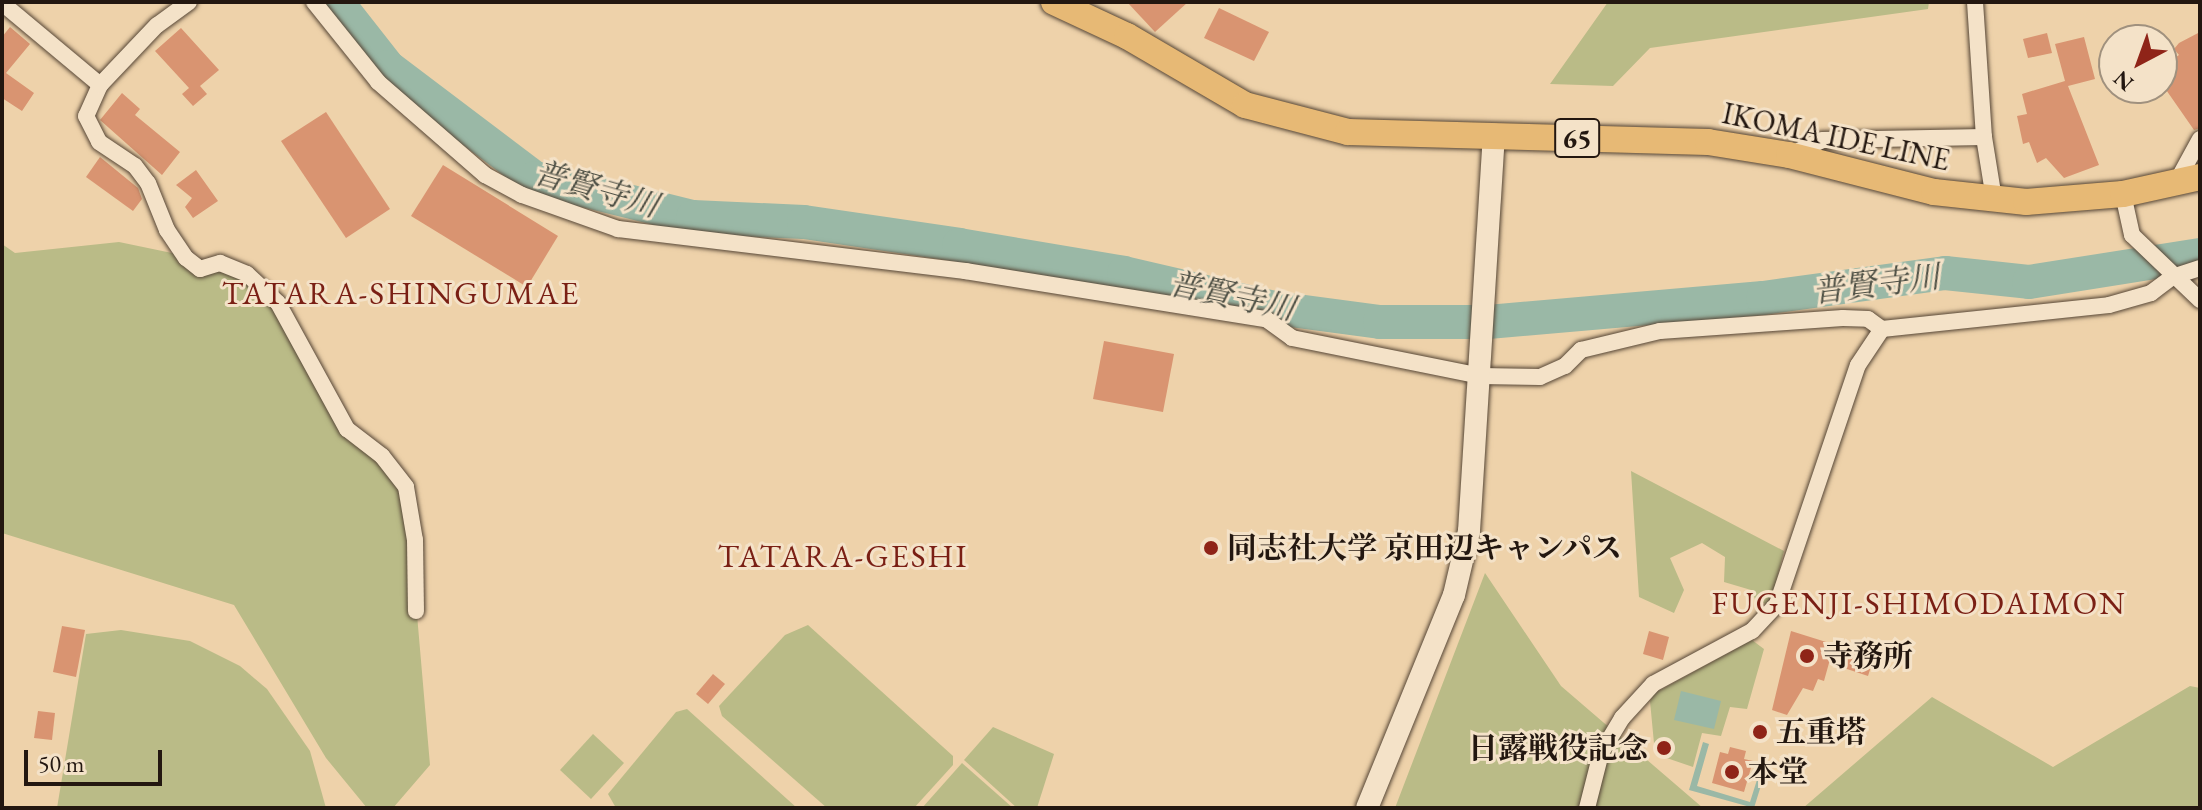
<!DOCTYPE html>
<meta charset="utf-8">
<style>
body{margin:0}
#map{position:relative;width:2202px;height:810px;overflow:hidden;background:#eed2aa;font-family:"EB Garamond","Noto Serif JP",serif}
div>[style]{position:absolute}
.green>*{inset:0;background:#babb87}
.water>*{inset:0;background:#9ab8a6}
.river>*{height:34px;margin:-17px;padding:0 17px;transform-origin:17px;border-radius:17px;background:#9ab8a6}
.building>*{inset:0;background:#d99471}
.roads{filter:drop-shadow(0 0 2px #564636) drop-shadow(0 0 2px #564636)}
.minor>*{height:16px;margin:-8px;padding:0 8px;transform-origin:8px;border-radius:8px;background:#f4e2c8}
.tertiary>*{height:22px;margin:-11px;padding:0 11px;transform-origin:11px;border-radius:11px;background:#f4e2c8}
.primary>*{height:26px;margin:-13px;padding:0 13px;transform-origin:13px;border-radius:13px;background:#e7b975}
.dots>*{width:22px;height:22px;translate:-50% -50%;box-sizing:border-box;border:4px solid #f4e2c8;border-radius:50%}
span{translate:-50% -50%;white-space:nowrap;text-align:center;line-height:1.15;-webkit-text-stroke:6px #f4e2c8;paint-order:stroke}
.shield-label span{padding:2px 6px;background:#f4e2c8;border:2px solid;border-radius:6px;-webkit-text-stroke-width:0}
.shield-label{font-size:28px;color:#231710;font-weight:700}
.street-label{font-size:30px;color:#231710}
.poi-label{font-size:30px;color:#231710;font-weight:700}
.left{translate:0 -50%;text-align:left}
.right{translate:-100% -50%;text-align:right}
.water-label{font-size:32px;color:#4d4f44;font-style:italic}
.neighbourhood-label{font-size:32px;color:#7a1f14;letter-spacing:2px}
.frame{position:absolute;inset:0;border:4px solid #231710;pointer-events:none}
.north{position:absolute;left:2098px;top:24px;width:80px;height:80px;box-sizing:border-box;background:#f4e2c8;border:2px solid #a0917e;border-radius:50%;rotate:221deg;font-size:22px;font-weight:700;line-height:32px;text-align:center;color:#231710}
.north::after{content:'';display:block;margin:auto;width:28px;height:36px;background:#8f2418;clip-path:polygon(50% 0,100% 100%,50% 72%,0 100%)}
.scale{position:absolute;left:24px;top:750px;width:138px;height:36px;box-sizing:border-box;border:4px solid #231710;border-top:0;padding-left:10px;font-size:24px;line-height:28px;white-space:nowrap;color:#231710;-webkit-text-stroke:6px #f4e2c8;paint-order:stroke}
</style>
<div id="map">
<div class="green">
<i style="clip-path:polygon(1608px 2px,1929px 2px,1928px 9px,1650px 48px,1613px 86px,1550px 84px)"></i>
<i style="clip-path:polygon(119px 242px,220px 263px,278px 303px,347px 429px,406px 487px,430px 765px,393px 808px,367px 808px,326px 758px,234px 605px,2px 533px,2px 244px,15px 253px)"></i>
<i style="clip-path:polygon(1631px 471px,1784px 551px,1770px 606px,1755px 599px,1751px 590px,1724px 582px,1725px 557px,1702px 543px,1670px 558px,1684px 590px,1674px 613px,1639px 597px)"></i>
<i style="clip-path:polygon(1485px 573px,1561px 686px,1703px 808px,1395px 808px)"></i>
<i style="clip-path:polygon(808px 625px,953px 756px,953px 765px,914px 808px,827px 808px,722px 716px,719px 706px,785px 635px)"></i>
<i style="clip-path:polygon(121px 630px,190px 641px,240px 666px,267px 689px,310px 751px,326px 808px,57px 808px,86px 634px)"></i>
<i style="clip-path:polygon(1752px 640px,1764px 649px,1747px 709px,1730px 707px,1721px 736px,1702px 733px,1693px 767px,1655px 754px,1650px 701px,1655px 693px)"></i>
<i style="clip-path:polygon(2190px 686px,2200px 688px,2200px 808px,1803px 808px,1932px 697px,2053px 767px)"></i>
<i style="clip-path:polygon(687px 709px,797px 808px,616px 808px,608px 794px,676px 712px)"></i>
<i style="clip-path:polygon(993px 727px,1054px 754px,1037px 808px,1017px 808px,964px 760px)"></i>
<i style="clip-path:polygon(593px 734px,624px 763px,591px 799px,560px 770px)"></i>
<i style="clip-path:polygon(962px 763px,1013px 808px,922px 808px)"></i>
</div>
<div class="water">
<i style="clip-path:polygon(1681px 691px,1721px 701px,1714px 729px,1674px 720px)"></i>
<i style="clip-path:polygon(1703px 742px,1709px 744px,1697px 786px,1750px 802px,1762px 764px,1767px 766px,1754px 808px,1689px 790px)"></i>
</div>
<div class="river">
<i style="left:337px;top:2px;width:83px;rotate:51.9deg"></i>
<i style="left:388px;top:67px;width:184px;rotate:37.1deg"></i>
<i style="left:535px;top:178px;width:163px;rotate:13.9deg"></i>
<i style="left:693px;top:217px;width:111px;rotate:2.6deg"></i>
<i style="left:804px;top:222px;width:157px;rotate:8.4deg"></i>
<i style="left:959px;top:245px;width:167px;rotate:9.6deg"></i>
<i style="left:1124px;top:273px;width:155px;rotate:13.1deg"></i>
<i style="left:1275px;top:308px;width:106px;rotate:7.6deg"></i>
<i style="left:1380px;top:322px;width:108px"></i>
<i style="left:1488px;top:322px;width:276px;rotate:-5deg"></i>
<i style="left:1763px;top:298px;width:184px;rotate:-7.8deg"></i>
<i style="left:1945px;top:273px;width:84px;rotate:6.1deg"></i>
<i style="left:2029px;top:282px;width:173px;rotate:-9deg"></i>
</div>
<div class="building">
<i style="clip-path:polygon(1127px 2px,1188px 2px,1155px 32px)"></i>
<i style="clip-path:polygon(1219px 8px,1269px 32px,1254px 61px,1204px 38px)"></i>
<i style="clip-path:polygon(10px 27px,30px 44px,6px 73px,34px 93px,22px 111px,2px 98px,2px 37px)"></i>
<i style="clip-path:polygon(181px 28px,219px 70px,200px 86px,207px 94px,193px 106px,182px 94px,189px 88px,155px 51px)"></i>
<i style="clip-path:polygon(2200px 32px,2200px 128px,2194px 130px,2162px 84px,2162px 76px,2174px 67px,2170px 61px,2179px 55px,2174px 49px,2179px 43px)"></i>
<i style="clip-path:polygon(2047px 33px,2052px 53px,2028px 58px,2023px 39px)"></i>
<i style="clip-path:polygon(2084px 37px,2095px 79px,2068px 86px,2099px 165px,2064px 178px,2046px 158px,2037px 163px,2029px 142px,2023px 144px,2017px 116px,2027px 114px,2022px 94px,2065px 81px,2055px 44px)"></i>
<i style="clip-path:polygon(122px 93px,140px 109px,135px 115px,180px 152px,162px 175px,100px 120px)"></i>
<i style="clip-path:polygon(326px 112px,390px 209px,346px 238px,281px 141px)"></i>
<i style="clip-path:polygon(100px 157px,138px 188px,142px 199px,133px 211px,86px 177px)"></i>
<i style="clip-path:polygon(443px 165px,558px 236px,527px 287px,411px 216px)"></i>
<i style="clip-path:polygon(196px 170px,218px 201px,193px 218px,185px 207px,192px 198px,176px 185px)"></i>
<i style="clip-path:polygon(1104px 341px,1174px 354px,1163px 412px,1093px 399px)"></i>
<i style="clip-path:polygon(62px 626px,85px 630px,76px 677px,53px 672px)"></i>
<i style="clip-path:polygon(1649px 631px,1669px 637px,1663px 660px,1643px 654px)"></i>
<i style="clip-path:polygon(1791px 631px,1874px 657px,1868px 676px,1829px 663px,1824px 681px,1818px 679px,1813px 691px,1803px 688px,1787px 715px,1772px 710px)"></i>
<i style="clip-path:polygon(713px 674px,725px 684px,708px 704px,696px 694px)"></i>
<i style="clip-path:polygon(38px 711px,55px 713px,52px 740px,34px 738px)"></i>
<i style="clip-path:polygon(1730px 747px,1746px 751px,1744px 759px,1753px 761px,1744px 792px,1712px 783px,1720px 752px,1728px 754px)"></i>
</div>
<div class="roads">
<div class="minor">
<i style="left:189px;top:2px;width:39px;rotate:144deg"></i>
<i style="left:157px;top:25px;width:83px;rotate:133.5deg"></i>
<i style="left:100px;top:85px;width:34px;rotate:114deg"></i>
<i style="left:86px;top:116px;width:29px;rotate:63deg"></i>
<i style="left:99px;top:142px;width:43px;rotate:33.7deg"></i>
<i style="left:135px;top:166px;width:21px;rotate:53deg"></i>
<i style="left:148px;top:183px;width:51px;rotate:68deg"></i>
<i style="left:167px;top:230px;width:34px;rotate:56deg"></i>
<i style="left:186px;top:258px;width:18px;rotate:38deg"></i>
<i style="left:200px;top:269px;width:21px;rotate:-17deg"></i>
<i style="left:220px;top:263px;width:29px;rotate:22deg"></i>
<i style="left:247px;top:274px;width:42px;rotate:43.1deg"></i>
<i style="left:278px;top:303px;width:144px;rotate:61.3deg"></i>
<i style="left:347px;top:429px;width:44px;rotate:37.6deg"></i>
<i style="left:382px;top:456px;width:39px;rotate:52deg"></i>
<i style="left:406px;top:487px;width:54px;rotate:80.4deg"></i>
<i style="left:415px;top:540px;width:71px;rotate:89.2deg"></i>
<i style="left:314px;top:2px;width:102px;rotate:51.3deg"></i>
<i style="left:378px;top:82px;width:142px;rotate:41deg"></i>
<i style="left:485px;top:175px;width:42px;rotate:28.4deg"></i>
<i style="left:522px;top:195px;width:102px;rotate:19.5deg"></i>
<i style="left:618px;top:229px;width:350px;rotate:6.9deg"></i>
<i style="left:965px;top:271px;width:305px;rotate:9.1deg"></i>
<i style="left:1266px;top:319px;width:32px;rotate:36deg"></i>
<i style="left:1292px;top:338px;width:192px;rotate:11.4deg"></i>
<i style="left:1480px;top:376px;width:60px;rotate:1deg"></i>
<i style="left:1540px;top:377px;width:27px;rotate:-24deg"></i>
<i style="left:1565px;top:366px;width:23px;rotate:-45deg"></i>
<i style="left:1581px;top:350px;width:81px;rotate:-13.5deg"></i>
<i style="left:1660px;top:331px;width:183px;rotate:-4.1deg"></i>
<i style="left:1843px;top:318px;width:25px;rotate:2deg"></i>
<i style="left:1868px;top:319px;width:17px;rotate:36deg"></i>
<i style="left:1882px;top:329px;width:228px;rotate:-6deg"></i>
<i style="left:2109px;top:305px;width:44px;rotate:-15.9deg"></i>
<i style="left:2151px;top:293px;width:26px;rotate:-37deg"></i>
<i style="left:2172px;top:277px;width:29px;rotate:-18deg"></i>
<i style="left:1975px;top:2px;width:135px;rotate:86.2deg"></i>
<i style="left:1984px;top:137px;width:63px;rotate:80.8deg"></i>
<i style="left:2px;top:3px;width:128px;rotate:39.9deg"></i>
<i style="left:1789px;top:155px;width:36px;rotate:-24deg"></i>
<i style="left:1822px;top:140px;width:162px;rotate:-1.1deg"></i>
<i style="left:2177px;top:181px;width:48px;rotate:-61.3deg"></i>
<i style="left:2123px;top:194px;width:42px;rotate:77.6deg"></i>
<i style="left:2132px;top:235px;width:94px;rotate:43.7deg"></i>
<i style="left:1587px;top:808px;width:57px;rotate:-75.7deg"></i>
<i style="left:1601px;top:753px;width:41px;rotate:-59deg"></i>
<i style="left:1622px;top:718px;width:46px;rotate:-47.6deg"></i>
<i style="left:1653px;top:684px;width:112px;rotate:-28.2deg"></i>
<i style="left:1752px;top:631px;width:37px;rotate:-47deg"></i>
<i style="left:1777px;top:604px;width:252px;rotate:-71.3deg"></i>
<i style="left:1858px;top:365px;width:43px;rotate:-56.3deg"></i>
</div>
<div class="tertiary">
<i style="left:1367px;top:808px;width:230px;rotate:-67.8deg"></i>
<i style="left:1454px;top:595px;width:66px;rotate:-76.8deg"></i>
<i style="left:1469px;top:531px;width:397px;rotate:-86.4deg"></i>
</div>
<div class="primary">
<i style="left:1054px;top:2px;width:81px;rotate:25deg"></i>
<i style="left:1127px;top:36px;width:137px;rotate:30.3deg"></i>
<i style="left:1245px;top:105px;width:106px;rotate:14.7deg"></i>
<i style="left:1348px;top:132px;width:360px;rotate:1.6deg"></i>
<i style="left:1708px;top:142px;width:82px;rotate:9.1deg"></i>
<i style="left:1789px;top:155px;width:150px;rotate:14.3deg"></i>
<i style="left:1934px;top:192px;width:93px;rotate:6.2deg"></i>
<i style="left:2026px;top:202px;width:97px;rotate:-4.7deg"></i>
<i style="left:2123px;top:194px;width:79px;rotate:-12.4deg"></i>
</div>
</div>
<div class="dots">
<i style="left:1211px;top:548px;background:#8f2418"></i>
<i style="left:1807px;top:656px;background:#8f2418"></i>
<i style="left:1760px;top:732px;background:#8f2418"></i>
<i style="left:1664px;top:748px;background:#8f2418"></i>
<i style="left:1732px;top:772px;background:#8f2418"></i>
</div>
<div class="shield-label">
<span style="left:1577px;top:138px">65</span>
</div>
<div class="street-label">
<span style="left:1836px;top:137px;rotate:12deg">IKOMA IDE LINE</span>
</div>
<div class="poi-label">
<span class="left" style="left:1227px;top:548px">同志社大学 京田辺キャンパス</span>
<span class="left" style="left:1823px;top:656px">寺務所</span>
<span class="left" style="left:1776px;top:732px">五重塔</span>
<span class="right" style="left:1648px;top:748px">日露戦役記念</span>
<span class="left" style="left:1748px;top:772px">本堂</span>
</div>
<div class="water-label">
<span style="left:596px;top:189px;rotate:16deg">普賢寺川</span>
<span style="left:1876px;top:284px;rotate:-7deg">普賢寺川</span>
<span style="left:1232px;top:296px;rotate:12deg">普賢寺川</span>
</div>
<div class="neighbourhood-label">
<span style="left:401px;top:293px">TATARA-SHINGUMAE</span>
<span style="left:843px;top:556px">TATARA-GESHI</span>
<span style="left:1919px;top:603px">FUGENJI-SHIMODAIMON</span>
</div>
<div class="frame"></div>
<div class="north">N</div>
<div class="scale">50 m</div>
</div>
